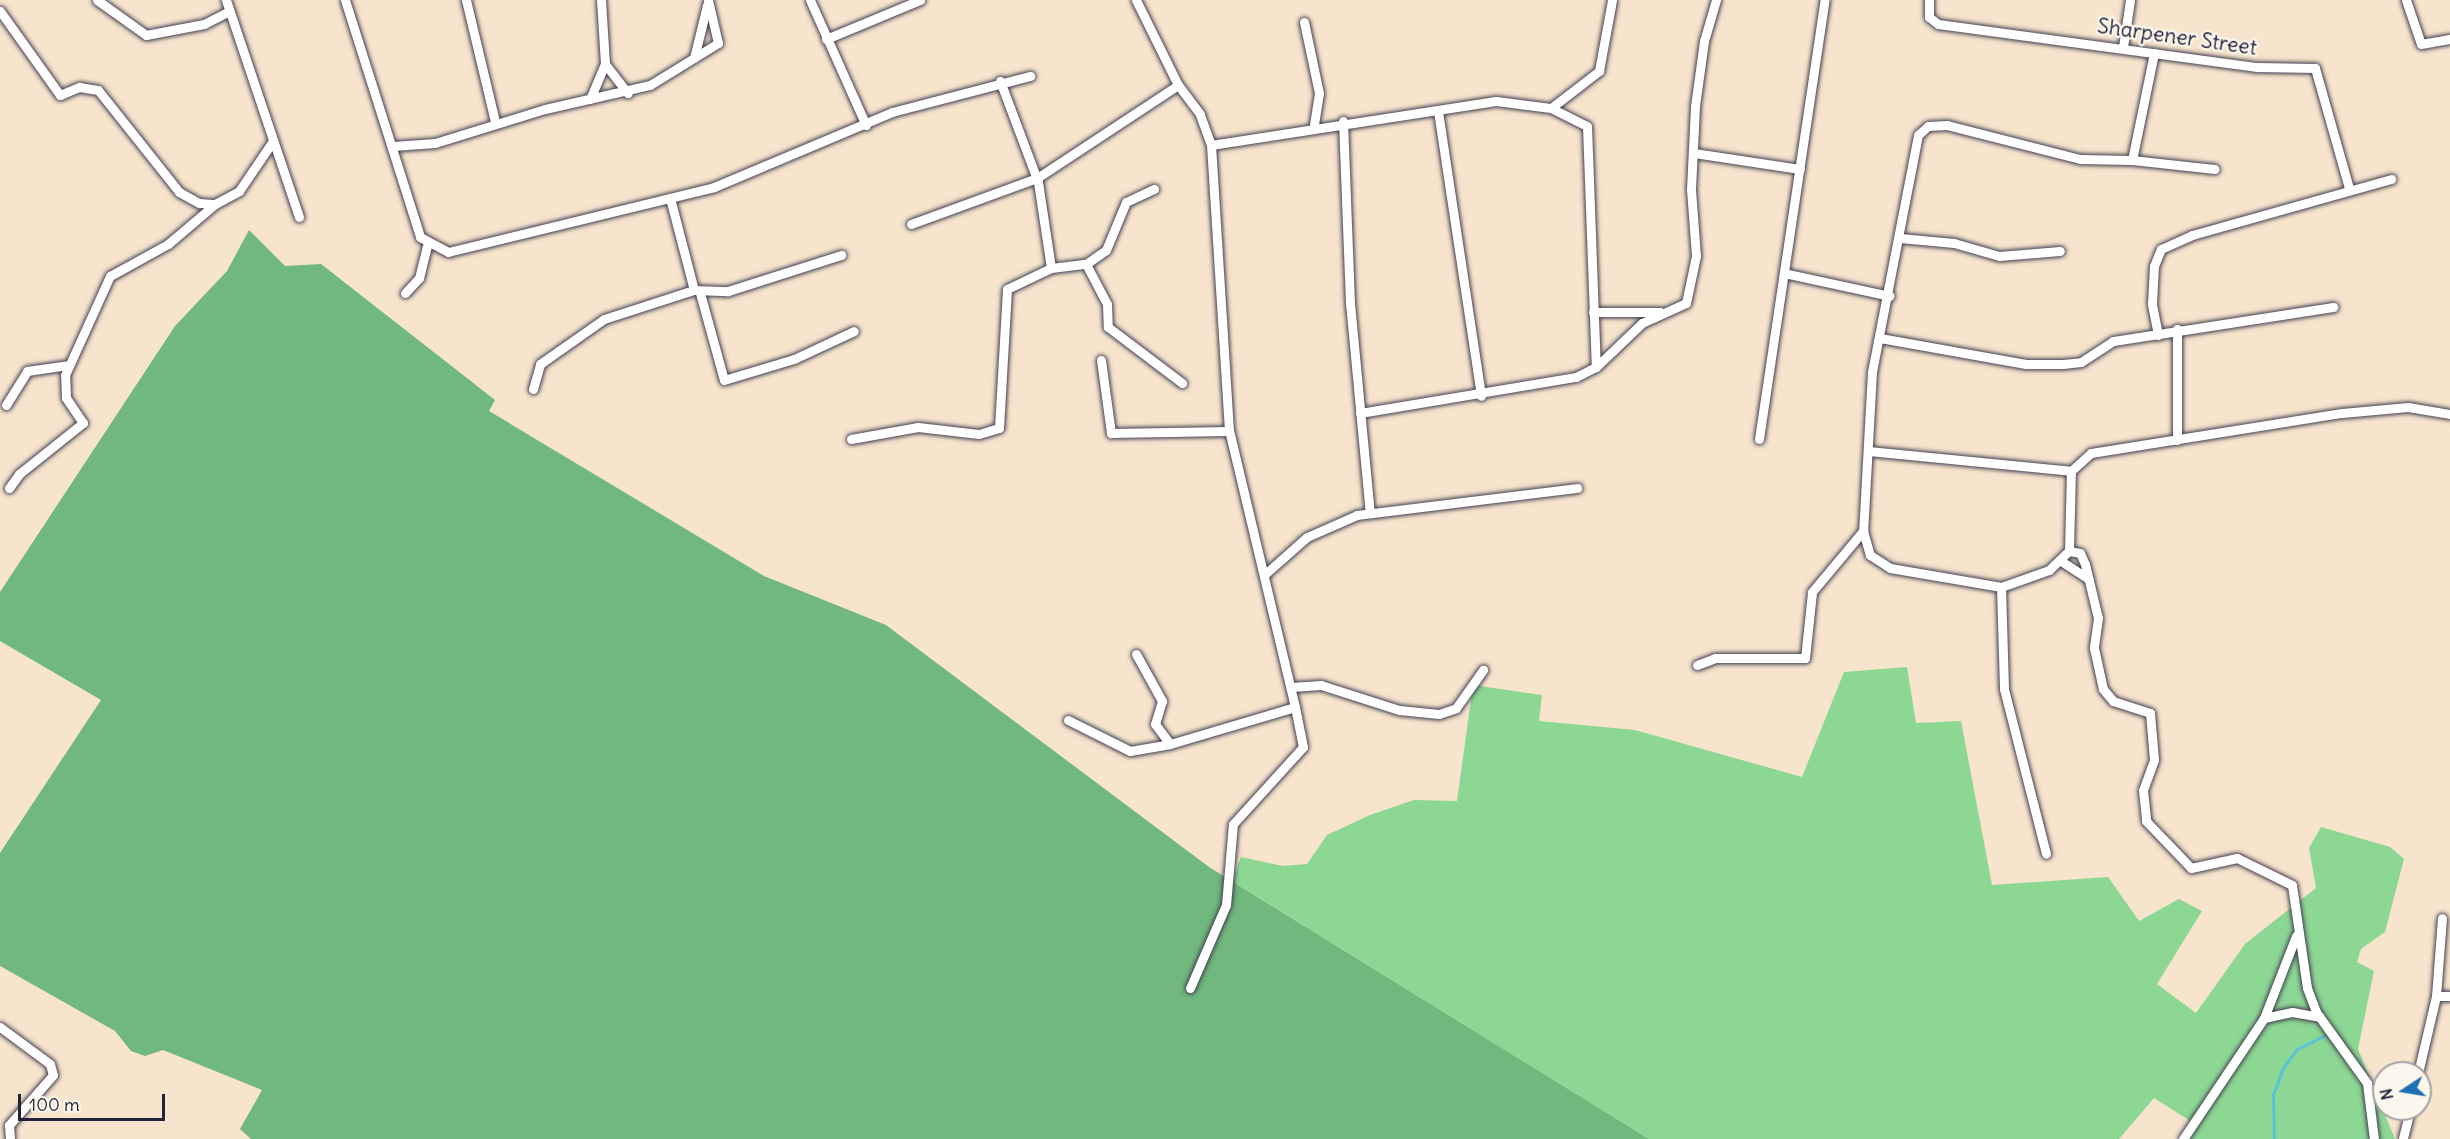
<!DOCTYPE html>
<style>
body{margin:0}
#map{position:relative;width:2450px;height:1139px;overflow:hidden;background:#f7e4cd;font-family:Delius,sans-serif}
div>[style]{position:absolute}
.green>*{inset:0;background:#8cd794}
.forest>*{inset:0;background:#71b87e}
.stream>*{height:3px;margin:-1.5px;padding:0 1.5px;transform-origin:1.5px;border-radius:1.5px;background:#5bc1d8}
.roads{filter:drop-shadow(0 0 2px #423f51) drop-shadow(0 0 2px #423f51)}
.street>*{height:9px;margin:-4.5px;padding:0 4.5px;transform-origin:4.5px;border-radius:4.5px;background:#fff}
span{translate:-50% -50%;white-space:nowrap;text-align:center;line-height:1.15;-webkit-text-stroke:4.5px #fbf7ec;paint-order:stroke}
.street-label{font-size:21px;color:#22223b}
.north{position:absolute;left:2372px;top:1061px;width:60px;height:60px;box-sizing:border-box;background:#fbf7ec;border:2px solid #a4a2a5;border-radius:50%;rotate:258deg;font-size:16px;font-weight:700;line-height:24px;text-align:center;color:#22223b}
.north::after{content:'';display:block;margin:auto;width:21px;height:27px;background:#1f6fb2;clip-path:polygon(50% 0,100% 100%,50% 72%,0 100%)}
.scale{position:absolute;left:18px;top:1094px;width:147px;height:27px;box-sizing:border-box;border:3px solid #22223b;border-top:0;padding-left:8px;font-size:18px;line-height:21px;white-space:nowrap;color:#22223b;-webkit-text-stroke:4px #fbf7ec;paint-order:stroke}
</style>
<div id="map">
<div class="green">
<i style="clip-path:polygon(1907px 667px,1916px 723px,1961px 721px,1992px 885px,2108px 877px,2139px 921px,2179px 899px,2202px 911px,2157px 984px,2196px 1013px,2245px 944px,2316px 888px,2309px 848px,2321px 827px,2390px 847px,2404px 859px,2385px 932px,2361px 949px,2357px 962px,2374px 971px,2358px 1049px,2395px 1139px,2188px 1139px,2195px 1124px,2154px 1098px,2119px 1139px,1649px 1139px,1232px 881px,1241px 857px,1283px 866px,1307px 864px,1327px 835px,1370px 815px,1414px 800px,1457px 801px,1473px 685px,1542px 695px,1539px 721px,1635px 730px,1802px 777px,1844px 672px)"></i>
</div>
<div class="forest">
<i style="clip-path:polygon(249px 230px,285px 266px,321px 264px,495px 400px,489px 411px,764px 576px,886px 625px,1209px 867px,1649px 1139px,251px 1139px,240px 1129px,262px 1090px,163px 1050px,145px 1056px,131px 1051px,115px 1031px,0 966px,0 853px,101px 700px,0 641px,0 592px,175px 326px,227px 271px)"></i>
</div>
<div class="stream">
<i style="left:2274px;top:1139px;width:44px;rotate:-91.3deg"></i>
<i style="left:2273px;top:1095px;width:29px;rotate:-70deg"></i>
<i style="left:2283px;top:1068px;width:24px;rotate:-54deg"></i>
<i style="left:2297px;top:1049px;width:30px;rotate:-26deg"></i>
</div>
<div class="roads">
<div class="street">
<i style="left:97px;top:0;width:60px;rotate:35.5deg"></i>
<i style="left:146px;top:35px;width:59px;rotate:-10.7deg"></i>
<i style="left:204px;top:24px;width:28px;rotate:-27deg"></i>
<i style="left:226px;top:0;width:229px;rotate:71.4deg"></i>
<i style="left:345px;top:0;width:249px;rotate:72.4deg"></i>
<i style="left:420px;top:237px;width:32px;rotate:28deg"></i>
<i style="left:448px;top:252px;width:274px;rotate:-13.7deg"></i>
<i style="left:714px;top:187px;width:193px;rotate:-22.8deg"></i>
<i style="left:892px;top:112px;width:143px;rotate:-14.6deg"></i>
<i style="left:466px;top:0;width:125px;rotate:76.6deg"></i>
<i style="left:601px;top:0;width:64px;rotate:86.4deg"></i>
<i style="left:605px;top:64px;width:37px;rotate:52deg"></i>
<i style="left:810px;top:0;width:137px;rotate:65.9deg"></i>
<i style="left:1929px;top:0;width:17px;rotate:90deg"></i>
<i style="left:1929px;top:17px;width:11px;rotate:38deg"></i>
<i style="left:1938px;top:24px;width:322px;rotate:7.7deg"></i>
<i style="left:2257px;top:67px;width:58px;rotate:1deg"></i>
<i style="left:2315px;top:68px;width:125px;rotate:74.2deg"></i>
<i style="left:2406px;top:0;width:46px;rotate:71.2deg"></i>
<i style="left:2421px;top:44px;width:29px;rotate:-10deg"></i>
<i style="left:0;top:11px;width:103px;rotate:54.5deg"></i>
<i style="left:60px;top:95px;width:21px;rotate:-23deg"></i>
<i style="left:79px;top:87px;width:19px;rotate:9deg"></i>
<i style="left:98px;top:90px;width:130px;rotate:51.5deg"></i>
<i style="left:179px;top:192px;width:23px;rotate:29deg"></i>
<i style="left:199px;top:203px;width:16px;rotate:4deg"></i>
<i style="left:215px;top:204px;width:27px;rotate:-28deg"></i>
<i style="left:239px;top:191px;width:60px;rotate:-55.8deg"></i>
<i style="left:1304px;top:22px;width:73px;rotate:78.1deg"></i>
<i style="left:1319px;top:93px;width:32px;rotate:99deg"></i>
<i style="left:826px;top:39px;width:102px;rotate:-22.5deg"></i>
<i style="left:2123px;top:47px;width:48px;rotate:-81.5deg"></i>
<i style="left:2154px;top:53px;width:109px;rotate:101.6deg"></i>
<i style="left:2132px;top:160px;width:52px;rotate:-178.9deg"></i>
<i style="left:2080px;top:159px;width:137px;rotate:-165.7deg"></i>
<i style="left:1947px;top:125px;width:19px;rotate:177deg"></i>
<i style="left:1928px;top:126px;width:13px;rotate:138deg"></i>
<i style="left:1918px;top:135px;width:241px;rotate:101deg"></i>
<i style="left:1872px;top:372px;width:159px;rotate:93.2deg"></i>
<i style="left:1863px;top:531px;width:25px;rotate:74deg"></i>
<i style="left:1870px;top:555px;width:24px;rotate:33deg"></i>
<i style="left:1890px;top:568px;width:113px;rotate:9.7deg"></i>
<i style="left:2001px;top:587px;width:51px;rotate:-19.5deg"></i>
<i style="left:2049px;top:570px;width:28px;rotate:-44deg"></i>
<i style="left:2069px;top:551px;width:80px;rotate:-88.6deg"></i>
<i style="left:2071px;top:471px;width:27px;rotate:-42deg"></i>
<i style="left:2091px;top:453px;width:254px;rotate:-9.1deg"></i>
<i style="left:2342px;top:413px;width:66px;rotate:-5.2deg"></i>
<i style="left:2408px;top:407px;width:43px;rotate:9.5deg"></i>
<i style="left:694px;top:58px;width:55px;rotate:-76.2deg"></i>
<i style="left:590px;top:99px;width:38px;rotate:-67deg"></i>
<i style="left:1551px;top:108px;width:40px;rotate:26.6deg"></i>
<i style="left:1587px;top:126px;width:241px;rotate:87.9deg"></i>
<i style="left:1438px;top:111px;width:288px;rotate:81.4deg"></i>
<i style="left:1343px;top:121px;width:182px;rotate:87.8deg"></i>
<i style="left:1350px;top:303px;width:211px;rotate:84.6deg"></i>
<i style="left:1211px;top:145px;width:288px;rotate:-8.8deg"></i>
<i style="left:1496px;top:101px;width:55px;rotate:7.3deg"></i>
<i style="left:1551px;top:108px;width:61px;rotate:-37.6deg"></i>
<i style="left:1599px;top:71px;width:72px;rotate:-79.6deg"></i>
<i style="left:393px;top:146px;width:42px;rotate:-4.1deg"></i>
<i style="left:435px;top:143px;width:115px;rotate:-17.2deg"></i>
<i style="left:545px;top:109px;width:108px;rotate:-12.9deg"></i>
<i style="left:650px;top:85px;width:80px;rotate:-31.7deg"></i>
<i style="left:718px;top:43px;width:44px;rotate:-103.1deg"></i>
<i style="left:1694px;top:153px;width:107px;rotate:8.6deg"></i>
<i style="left:2132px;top:160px;width:83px;rotate:6.2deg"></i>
<i style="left:670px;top:198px;width:95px;rotate:75.4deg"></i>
<i style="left:911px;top:224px;width:134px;rotate:-20.1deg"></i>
<i style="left:1037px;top:178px;width:169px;rotate:-33.4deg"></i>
<i style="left:1900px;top:238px;width:54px;rotate:5.3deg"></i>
<i style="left:1954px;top:243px;width:47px;rotate:16.1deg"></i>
<i style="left:1999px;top:256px;width:61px;rotate:-4.7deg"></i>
<i style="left:1086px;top:264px;width:24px;rotate:-35deg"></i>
<i style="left:1106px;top:250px;width:52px;rotate:-67.4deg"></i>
<i style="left:1126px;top:202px;width:31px;rotate:-25deg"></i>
<i style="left:1051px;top:268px;width:35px;rotate:-7deg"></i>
<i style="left:1086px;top:264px;width:45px;rotate:62.3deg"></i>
<i style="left:1107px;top:304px;width:23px;rotate:88deg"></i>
<i style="left:1108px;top:327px;width:93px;rotate:37.1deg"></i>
<i style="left:1784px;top:273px;width:108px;rotate:12.2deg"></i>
<i style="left:405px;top:293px;width:21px;rotate:-47deg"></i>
<i style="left:419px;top:278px;width:34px;rotate:-76deg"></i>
<i style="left:700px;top:293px;width:90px;rotate:74.6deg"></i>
<i style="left:724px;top:380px;width:73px;rotate:-16.7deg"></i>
<i style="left:794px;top:359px;width:66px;rotate:-25deg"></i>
<i style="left:1593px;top:312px;width:67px"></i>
<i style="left:2177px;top:329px;width:111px;rotate:90deg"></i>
<i style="left:2158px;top:335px;width:32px;rotate:-101deg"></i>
<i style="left:2152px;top:304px;width:38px;rotate:-87deg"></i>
<i style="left:2154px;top:266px;width:18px;rotate:-68deg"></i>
<i style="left:2161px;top:249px;width:34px;rotate:-24deg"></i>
<i style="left:2192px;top:235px;width:207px;rotate:-15.7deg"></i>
<i style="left:1880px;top:338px;width:148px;rotate:10.1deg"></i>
<i style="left:2026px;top:364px;width:37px"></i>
<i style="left:2063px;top:364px;width:18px;rotate:-6deg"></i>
<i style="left:2081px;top:362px;width:38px;rotate:-33deg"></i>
<i style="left:2113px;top:341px;width:223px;rotate:-8.8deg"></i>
<i style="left:1101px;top:360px;width:74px;rotate:82.2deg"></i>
<i style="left:1111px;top:433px;width:118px;rotate:-1deg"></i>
<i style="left:533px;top:389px;width:26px;rotate:-74deg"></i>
<i style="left:540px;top:364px;width:78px;rotate:-35.1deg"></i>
<i style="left:604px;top:319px;width:95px;rotate:-17.9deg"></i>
<i style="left:694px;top:290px;width:34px;rotate:2deg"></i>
<i style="left:728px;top:291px;width:119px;rotate:-17.7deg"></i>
<i style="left:6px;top:405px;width:40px;rotate:-58deg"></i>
<i style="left:27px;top:371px;width:41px;rotate:-8.3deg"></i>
<i style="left:1360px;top:413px;width:219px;rotate:-9.5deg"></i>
<i style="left:1576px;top:377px;width:22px;rotate:-27deg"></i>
<i style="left:1596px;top:367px;width:64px;rotate:-43.7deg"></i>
<i style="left:1642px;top:323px;width:48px;rotate:-24.4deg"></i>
<i style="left:1686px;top:303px;width:48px;rotate:-78deg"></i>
<i style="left:1696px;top:256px;width:67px;rotate:-94.3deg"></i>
<i style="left:1691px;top:189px;width:83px;rotate:-87.2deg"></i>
<i style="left:1695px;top:106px;width:66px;rotate:-82.1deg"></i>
<i style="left:1704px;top:41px;width:43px;rotate:-73.7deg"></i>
<i style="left:851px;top:439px;width:68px;rotate:-10.2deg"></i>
<i style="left:918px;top:427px;width:61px;rotate:6.5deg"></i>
<i style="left:979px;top:434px;width:21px;rotate:-17deg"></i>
<i style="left:999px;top:428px;width:139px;rotate:-86.7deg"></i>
<i style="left:1007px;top:289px;width:49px;rotate:-25.5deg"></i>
<i style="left:1051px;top:268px;width:87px;rotate:-98.6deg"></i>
<i style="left:1038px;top:182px;width:108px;rotate:-110.6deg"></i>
<i style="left:1759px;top:439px;width:444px;rotate:-81.5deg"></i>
<i style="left:1868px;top:451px;width:204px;rotate:5.6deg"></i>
<i style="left:9px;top:488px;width:17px;rotate:-54deg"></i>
<i style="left:19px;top:474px;width:82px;rotate:-38.6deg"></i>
<i style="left:83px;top:423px;width:30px;rotate:-124deg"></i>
<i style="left:66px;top:398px;width:23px;rotate:-92deg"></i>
<i style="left:65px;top:375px;width:109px;rotate:-65.6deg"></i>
<i style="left:110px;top:276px;width:66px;rotate:-28.9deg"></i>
<i style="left:168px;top:244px;width:62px;rotate:-40.4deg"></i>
<i style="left:2069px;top:551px;width:11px;rotate:10deg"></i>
<i style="left:2080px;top:553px;width:12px;rotate:66deg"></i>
<i style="left:2085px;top:564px;width:56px;rotate:76.5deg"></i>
<i style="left:2098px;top:618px;width:30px;rotate:98deg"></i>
<i style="left:2094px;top:648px;width:42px;rotate:77.6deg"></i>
<i style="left:2103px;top:689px;width:16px;rotate:50deg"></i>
<i style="left:2113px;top:701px;width:39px;rotate:18deg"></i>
<i style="left:2150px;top:713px;width:47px;rotate:85.1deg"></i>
<i style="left:2154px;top:760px;width:32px;rotate:110deg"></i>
<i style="left:2143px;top:790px;width:31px;rotate:84deg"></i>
<i style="left:2146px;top:821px;width:65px;rotate:46.2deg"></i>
<i style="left:2191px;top:868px;width:47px;rotate:-12.3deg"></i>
<i style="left:2237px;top:858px;width:61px;rotate:26.1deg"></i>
<i style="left:2292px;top:885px;width:104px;rotate:81.7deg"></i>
<i style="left:2307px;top:988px;width:26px;rotate:69deg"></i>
<i style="left:2316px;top:1012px;width:87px;rotate:54.3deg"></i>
<i style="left:2367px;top:1083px;width:56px;rotate:82.9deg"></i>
<i style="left:2061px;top:561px;width:33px;rotate:33deg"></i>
<i style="left:1264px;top:575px;width:57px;rotate:-41.5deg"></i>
<i style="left:1307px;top:537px;width:55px;rotate:-23.7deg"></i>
<i style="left:1357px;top:515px;width:222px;rotate:-7deg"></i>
<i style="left:2001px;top:587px;width:102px;rotate:88.3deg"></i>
<i style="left:2004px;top:689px;width:170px;rotate:75.7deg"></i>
<i style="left:1136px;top:654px;width:54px;rotate:61deg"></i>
<i style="left:1162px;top:701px;width:24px;rotate:107deg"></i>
<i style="left:1155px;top:724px;width:25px;rotate:53deg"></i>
<i style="left:1170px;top:744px;width:130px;rotate:-16.5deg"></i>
<i style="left:1295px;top:707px;width:284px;rotate:-103.4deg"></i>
<i style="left:1229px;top:431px;width:287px;rotate:-93.6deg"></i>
<i style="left:1211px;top:145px;width:33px;rotate:-110deg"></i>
<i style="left:1200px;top:114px;width:36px;rotate:-127deg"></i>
<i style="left:1178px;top:85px;width:95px;rotate:-116.3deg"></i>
<i style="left:1697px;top:665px;width:19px;rotate:-21deg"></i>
<i style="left:1715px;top:658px;width:90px"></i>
<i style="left:1805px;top:658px;width:66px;rotate:-83.9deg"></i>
<i style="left:1812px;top:592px;width:80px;rotate:-50.1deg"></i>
<i style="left:1291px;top:687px;width:30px;rotate:-4deg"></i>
<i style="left:1321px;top:685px;width:82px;rotate:17.8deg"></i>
<i style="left:1399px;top:710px;width:40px;rotate:5.7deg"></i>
<i style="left:1439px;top:714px;width:18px;rotate:-19deg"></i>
<i style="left:1456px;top:708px;width:47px;rotate:-54.6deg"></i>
<i style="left:1068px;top:720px;width:69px;rotate:26.6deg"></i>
<i style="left:1130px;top:751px;width:41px;rotate:-9.9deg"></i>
<i style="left:1190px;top:988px;width:90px;rotate:-66.6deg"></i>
<i style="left:1226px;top:905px;width:81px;rotate:-85.1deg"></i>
<i style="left:1233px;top:824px;width:104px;rotate:-47.7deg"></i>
<i style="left:1303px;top:747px;width:41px;rotate:-101.3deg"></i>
<i style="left:2436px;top:996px;width:14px"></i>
<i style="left:2264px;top:1018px;width:29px;rotate:-12deg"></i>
<i style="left:2292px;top:1012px;width:28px;rotate:10deg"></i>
<i style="left:0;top:1027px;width:62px;rotate:36.5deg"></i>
<i style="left:50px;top:1064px;width:11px;rotate:75deg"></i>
<i style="left:53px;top:1075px;width:67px;rotate:131.3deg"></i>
<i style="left:9px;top:1125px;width:14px;rotate:86deg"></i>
<i style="left:2418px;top:1073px;width:79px;rotate:-76.8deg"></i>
<i style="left:2436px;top:996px;width:78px;rotate:-85.6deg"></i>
<i style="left:2403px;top:1138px;width:30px;rotate:-76deg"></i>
<i style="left:2183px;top:1139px;width:146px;rotate:-56.2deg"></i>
<i style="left:2264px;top:1018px;width:88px;rotate:-68.7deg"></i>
</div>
</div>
<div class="street-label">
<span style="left:2177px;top:37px;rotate:8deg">Sharpener Street</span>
</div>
<div class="north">N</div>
<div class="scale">100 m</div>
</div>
